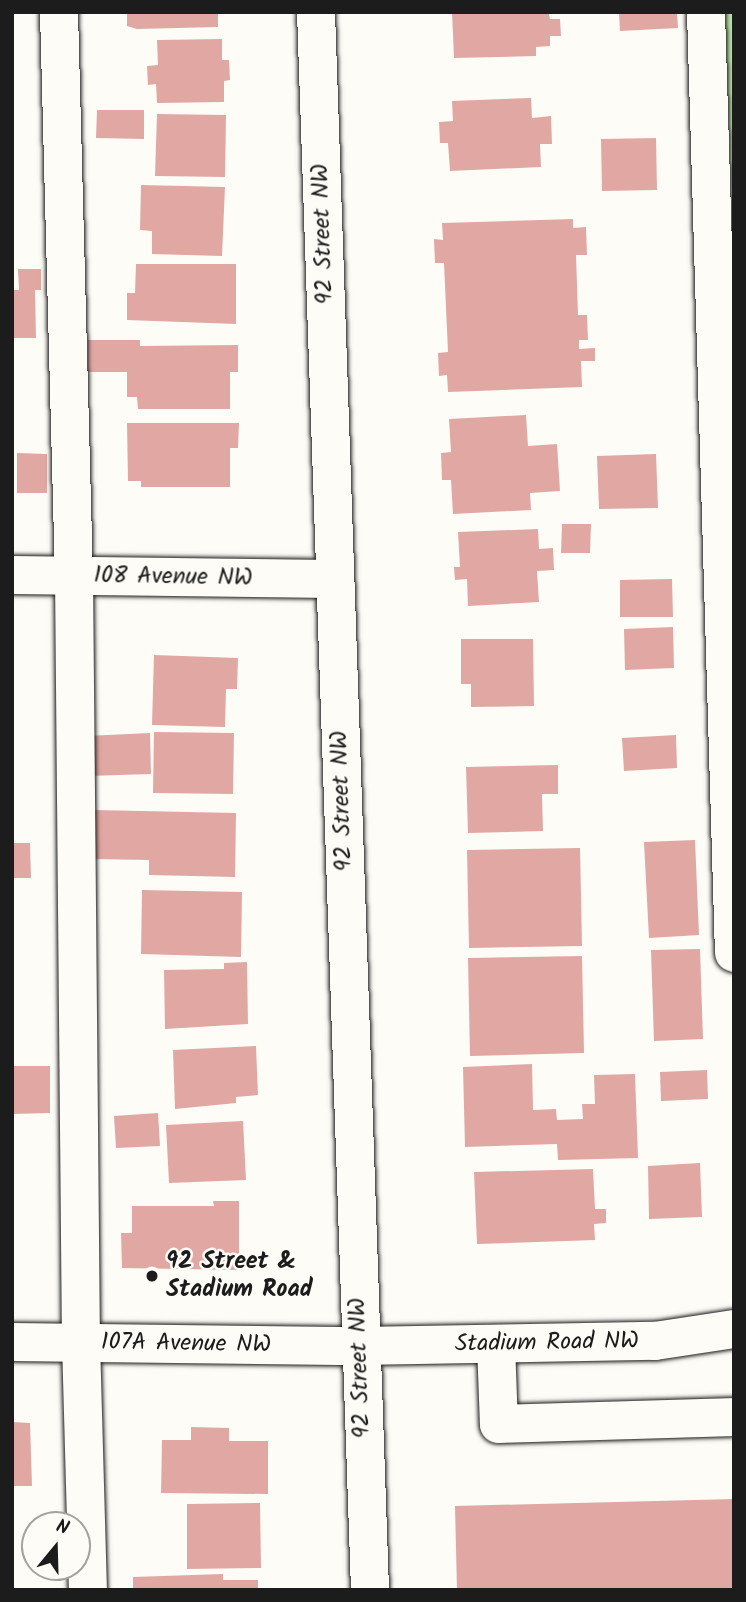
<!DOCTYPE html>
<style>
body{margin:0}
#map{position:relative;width:746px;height:1602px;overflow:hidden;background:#fdfcf7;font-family:Kalam,sans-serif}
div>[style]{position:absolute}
.green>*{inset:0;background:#b8e6a4}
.building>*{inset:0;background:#e1a7a3}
.roads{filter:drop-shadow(0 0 2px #1c1c1c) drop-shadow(0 0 2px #1c1c1c)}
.minor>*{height:38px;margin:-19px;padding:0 19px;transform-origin:19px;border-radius:19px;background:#fdfcf7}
.major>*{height:38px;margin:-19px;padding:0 19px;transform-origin:19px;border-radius:19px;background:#fdfcf7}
.dots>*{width:19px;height:19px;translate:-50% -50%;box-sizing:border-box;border:4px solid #fdfcf7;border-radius:50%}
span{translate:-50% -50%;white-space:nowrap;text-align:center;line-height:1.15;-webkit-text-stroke:5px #fdfcf7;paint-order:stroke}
.street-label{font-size:24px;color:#1c1c1c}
.poi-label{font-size:24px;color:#1c1c1c;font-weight:700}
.left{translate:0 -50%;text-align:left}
.frame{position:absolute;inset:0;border:14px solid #1c1c1c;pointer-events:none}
.north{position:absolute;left:21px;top:1511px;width:70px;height:70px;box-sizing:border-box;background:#fdfcf7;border:2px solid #a3a29f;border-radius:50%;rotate:19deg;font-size:19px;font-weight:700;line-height:28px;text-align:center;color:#1c1c1c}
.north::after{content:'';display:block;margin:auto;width:24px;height:32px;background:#1c1c1c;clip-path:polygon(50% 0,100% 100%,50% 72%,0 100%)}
</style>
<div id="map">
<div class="green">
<i style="clip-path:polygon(725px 12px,734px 12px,734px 263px)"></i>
</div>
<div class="building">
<i style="clip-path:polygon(127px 12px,218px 12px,218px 27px,137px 29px,127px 26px)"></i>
<i style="clip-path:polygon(452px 12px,549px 14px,550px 19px,560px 19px,561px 36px,550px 36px,550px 46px,536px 47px,536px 56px,454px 58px)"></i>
<i style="clip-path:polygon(619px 12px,677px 12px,678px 28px,620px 31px)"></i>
<i style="clip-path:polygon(222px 39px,222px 60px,229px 60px,230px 80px,224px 81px,224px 102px,157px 103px,156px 84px,148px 85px,147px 66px,158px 65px,157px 40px)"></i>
<i style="clip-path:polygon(531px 98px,532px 118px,551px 116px,552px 144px,540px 144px,541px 167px,450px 171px,448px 143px,440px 143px,439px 122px,453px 121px,452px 101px)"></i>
<i style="clip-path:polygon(97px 110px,144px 110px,144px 139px,96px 138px)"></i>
<i style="clip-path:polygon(157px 114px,226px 115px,225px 177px,155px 176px)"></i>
<i style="clip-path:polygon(656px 138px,657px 190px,602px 191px,601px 139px)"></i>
<i style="clip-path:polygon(141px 185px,225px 187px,222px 256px,152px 254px,152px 231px,140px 230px)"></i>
<i style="clip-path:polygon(573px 219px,573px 228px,586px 227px,587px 255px,576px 255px,578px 315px,587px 315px,588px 340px,579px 340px,579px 349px,595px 348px,595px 361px,581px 361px,582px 387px,448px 392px,447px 375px,439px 376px,438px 353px,448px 352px,444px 263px,435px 263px,434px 239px,443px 240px,442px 223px)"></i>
<i style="clip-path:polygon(136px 264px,236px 264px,236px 324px,127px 320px,127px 293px,135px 293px)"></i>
<i style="clip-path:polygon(18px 269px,41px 269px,41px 290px,35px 290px,36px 338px,12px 338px,12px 290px,19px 290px)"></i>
<i style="clip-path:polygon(88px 340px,140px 340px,140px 346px,238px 345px,238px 372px,230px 372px,230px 409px,138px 409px,137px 397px,127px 397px,127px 372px,88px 372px)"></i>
<i style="clip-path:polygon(526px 415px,528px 446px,557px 444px,560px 491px,530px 493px,531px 510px,453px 514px,451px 480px,442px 480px,441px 453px,451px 452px,449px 419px)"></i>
<i style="clip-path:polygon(127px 423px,239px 423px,238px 448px,230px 448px,230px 487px,141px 487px,141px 481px,128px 481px)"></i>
<i style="clip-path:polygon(17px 453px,47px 454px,47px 493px,17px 493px)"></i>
<i style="clip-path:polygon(656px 454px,658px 508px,599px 509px,597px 456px)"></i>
<i style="clip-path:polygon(562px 524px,591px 524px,590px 553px,561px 553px)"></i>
<i style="clip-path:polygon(538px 529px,539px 549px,553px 548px,554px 570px,537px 571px,539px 602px,468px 606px,467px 579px,455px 580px,454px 567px,460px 567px,458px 532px)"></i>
<i style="clip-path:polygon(672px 579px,673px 617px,620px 617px,620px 580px)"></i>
<i style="clip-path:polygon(673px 627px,674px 668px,625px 670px,624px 629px)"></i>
<i style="clip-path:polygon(461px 639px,533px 639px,534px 706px,471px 707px,471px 684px,461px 684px)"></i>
<i style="clip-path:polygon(154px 655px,238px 658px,237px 689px,226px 689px,225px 727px,152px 725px)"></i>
<i style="clip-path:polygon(154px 732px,234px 733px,233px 794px,153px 793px)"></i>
<i style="clip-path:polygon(150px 733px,151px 774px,87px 776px,86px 736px)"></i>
<i style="clip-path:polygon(676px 735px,677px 768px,624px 771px,622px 738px)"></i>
<i style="clip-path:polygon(558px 765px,558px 794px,542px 794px,543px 831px,468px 833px,466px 767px)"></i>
<i style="clip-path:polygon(94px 810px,236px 813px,235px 877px,149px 875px,149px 860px,92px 859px)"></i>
<i style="clip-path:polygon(695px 840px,699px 935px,649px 938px,644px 842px)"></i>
<i style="clip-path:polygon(12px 843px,30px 843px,31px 878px,12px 878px)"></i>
<i style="clip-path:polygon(580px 848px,582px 946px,469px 948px,467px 850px)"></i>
<i style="clip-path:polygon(142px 890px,242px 892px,241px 957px,141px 954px)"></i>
<i style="clip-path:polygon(700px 949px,703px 1039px,654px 1041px,651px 950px)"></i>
<i style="clip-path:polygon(582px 956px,584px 1053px,470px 1056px,468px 958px)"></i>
<i style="clip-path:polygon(247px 962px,248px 1024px,165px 1029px,164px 970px,224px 969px,224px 963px)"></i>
<i style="clip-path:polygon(256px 1046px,258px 1095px,236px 1097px,236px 1103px,175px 1109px,173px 1050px)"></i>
<i style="clip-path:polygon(532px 1064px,533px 1110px,556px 1109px,557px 1120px,583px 1119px,582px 1104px,595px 1104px,594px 1075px,635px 1074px,638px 1158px,558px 1160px,557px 1144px,465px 1147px,463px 1067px)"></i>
<i style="clip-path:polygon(12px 1066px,50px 1066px,50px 1113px,12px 1114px)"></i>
<i style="clip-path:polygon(707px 1070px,708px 1099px,661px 1101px,660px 1072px)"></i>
<i style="clip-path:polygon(158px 1113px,160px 1146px,116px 1148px,114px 1116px)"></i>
<i style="clip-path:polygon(243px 1121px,246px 1180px,169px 1183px,166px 1125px)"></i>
<i style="clip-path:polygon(700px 1163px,702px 1217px,649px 1219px,648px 1166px)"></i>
<i style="clip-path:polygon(593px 1169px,595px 1209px,606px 1209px,606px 1223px,594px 1224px,595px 1240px,477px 1244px,474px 1172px)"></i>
<i style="clip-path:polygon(213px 1201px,239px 1201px,239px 1270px,122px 1268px,121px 1233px,132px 1233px,132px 1206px,214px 1206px)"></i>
<i style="clip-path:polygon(12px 1422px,30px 1423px,32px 1486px,12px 1486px)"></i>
<i style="clip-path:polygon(191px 1427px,229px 1428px,229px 1441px,268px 1441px,268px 1494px,161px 1493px,162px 1440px,191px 1440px)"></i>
<i style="clip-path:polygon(734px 1499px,734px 1590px,457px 1590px,455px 1506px)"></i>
<i style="clip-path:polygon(260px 1503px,261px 1568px,187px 1569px,187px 1504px)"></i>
<i style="clip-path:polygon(223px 1574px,223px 1580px,258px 1580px,258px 1590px,133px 1590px,133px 1577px)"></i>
</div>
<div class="roads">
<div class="minor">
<i style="left:59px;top:12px;width:564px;rotate:88.48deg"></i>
<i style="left:74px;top:576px;width:766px;rotate:89.48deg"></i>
<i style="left:81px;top:1342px;width:248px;rotate:88.4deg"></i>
<i style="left:316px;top:12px;width:1579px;rotate:88.04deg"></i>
<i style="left:706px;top:12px;width:941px;rotate:88.3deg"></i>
<i style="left:12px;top:575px;width:322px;rotate:0.7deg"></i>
<i style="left:496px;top:1344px;width:80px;rotate:87.9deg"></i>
<i style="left:499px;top:1424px;width:235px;rotate:-1.7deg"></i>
</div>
<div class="major">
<i style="left:12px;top:1342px;width:347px;rotate:0.7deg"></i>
<i style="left:359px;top:1346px;width:296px;rotate:-1deg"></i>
<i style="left:655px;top:1341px;width:80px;rotate:-8.6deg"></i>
</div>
</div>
<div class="dots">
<i style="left:152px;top:1276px;background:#1c1c1c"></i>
</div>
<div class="street-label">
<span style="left:323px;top:234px;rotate:-92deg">92 Street NW</span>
<span style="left:173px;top:577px;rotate:1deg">108 Avenue NW</span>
<span style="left:342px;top:801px;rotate:-92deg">92 Street NW</span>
<span style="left:547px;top:1343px;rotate:-1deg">Stadium Road NW</span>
<span style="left:186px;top:1344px;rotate:1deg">107A Avenue NW</span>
<span style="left:360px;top:1368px;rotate:-92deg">92 Street NW</span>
</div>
<div class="poi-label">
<span class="left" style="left:166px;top:1276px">92 Street &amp;<br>Stadium Road</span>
</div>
<div class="frame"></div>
<div class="north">N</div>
</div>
